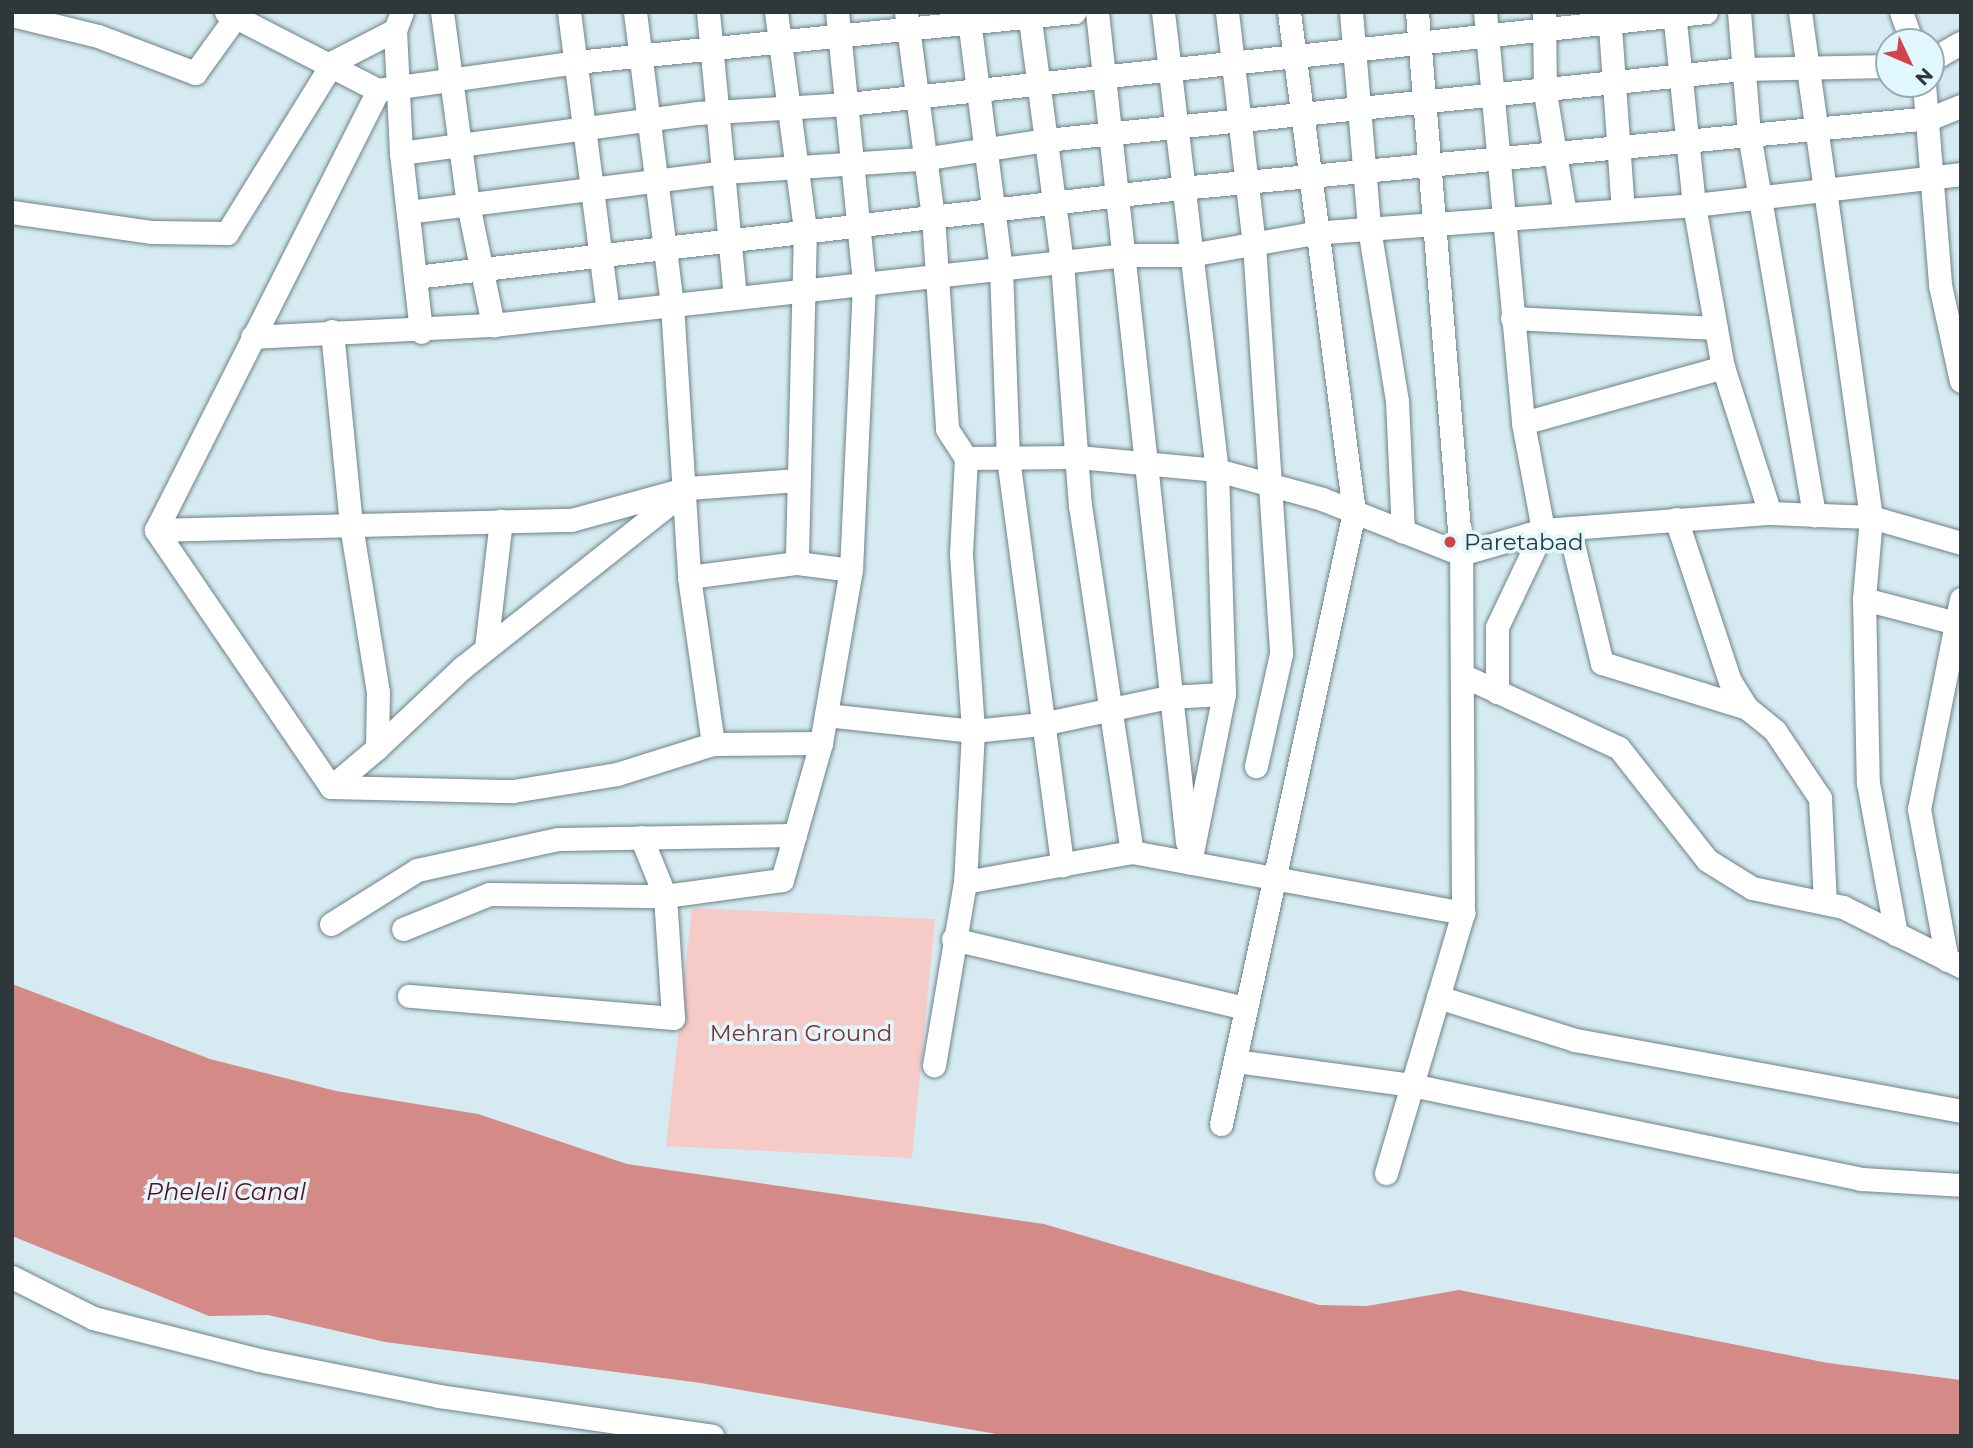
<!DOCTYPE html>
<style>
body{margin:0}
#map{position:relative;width:1973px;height:1448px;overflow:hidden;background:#d5ebf1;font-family:Montserrat,sans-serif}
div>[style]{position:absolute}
.green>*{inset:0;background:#f6cac7}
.water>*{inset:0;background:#d48a87}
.roads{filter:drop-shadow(0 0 2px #6e8288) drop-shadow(0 0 2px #6e8288)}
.minor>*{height:23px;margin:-11.5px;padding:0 11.5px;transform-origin:11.5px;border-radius:11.5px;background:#fff}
.dots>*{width:19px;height:19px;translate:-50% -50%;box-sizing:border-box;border:4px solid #e2f8ff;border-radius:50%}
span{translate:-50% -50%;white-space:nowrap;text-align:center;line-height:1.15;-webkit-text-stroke:7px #e2f8ff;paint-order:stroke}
.poi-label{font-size:23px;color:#2e3739}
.left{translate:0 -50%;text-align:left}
.park-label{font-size:23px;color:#862e31}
.water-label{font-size:24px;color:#660c17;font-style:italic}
.frame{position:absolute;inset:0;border:14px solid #2e3739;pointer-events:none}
.north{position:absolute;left:1875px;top:28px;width:70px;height:70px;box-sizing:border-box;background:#e2f8ff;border:2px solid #9aabb0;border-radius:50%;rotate:134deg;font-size:19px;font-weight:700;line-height:28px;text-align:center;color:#2e3739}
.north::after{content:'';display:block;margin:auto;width:24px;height:32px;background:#d2434a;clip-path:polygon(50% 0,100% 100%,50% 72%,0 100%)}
</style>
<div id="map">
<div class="green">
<i style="clip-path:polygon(692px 908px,935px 919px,912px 1158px,666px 1146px)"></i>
</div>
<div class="water">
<i style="clip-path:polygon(12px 984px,210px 1059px,336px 1091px,478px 1114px,627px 1164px,1044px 1224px,1319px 1305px,1367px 1306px,1459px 1290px,1828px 1363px,1961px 1380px,1961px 1436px,1008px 1436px,701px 1383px,385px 1342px,268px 1315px,209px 1316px,12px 1236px)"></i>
</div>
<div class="roads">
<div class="minor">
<i style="left:226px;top:12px;width:171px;rotate:27.2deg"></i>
<i style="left:378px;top:90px;width:200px;rotate:-8deg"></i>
<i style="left:576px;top:62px;width:501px;rotate:-5.73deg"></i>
<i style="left:402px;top:12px;width:19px;rotate:111deg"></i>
<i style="left:395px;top:30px;width:123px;rotate:87.2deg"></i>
<i style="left:401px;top:153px;width:300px;rotate:-7.7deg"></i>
<i style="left:698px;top:113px;width:150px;rotate:-3.4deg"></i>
<i style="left:848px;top:104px;width:863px;rotate:-6.12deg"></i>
<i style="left:442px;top:12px;width:194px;rotate:82.3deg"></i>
<i style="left:468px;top:204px;width:124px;rotate:78.3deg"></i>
<i style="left:569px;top:12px;width:302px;rotate:82.6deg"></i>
<i style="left:635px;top:12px;width:294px;rotate:82.8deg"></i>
<i style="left:672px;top:304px;width:274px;rotate:86.4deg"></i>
<i style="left:689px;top:577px;width:169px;rotate:81.8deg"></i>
<i style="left:708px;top:12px;width:284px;rotate:84.6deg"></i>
<i style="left:776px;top:12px;width:218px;rotate:82.4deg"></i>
<i style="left:805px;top:228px;width:335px;rotate:91.4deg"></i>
<i style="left:797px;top:563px;width:54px;rotate:7.4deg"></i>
<i style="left:906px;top:12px;width:206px;rotate:82.5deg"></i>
<i style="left:933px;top:216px;width:213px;rotate:86.2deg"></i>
<i style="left:947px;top:429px;width:35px;rotate:57deg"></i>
<i style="left:966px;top:458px;width:96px;rotate:93deg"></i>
<i style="left:961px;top:554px;width:177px;rotate:86.1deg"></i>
<i style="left:973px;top:731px;width:151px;rotate:93deg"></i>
<i style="left:965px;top:882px;width:186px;rotate:99.6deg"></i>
<i style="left:968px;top:12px;width:259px;rotate:82.7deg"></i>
<i style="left:1001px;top:269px;width:189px;rotate:87.9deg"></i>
<i style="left:1008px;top:458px;width:411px;rotate:82.4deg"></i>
<i style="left:1029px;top:12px;width:252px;rotate:82.5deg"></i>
<i style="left:1062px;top:262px;width:244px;rotate:85.8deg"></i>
<i style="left:1080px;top:505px;width:351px;rotate:81.5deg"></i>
<i style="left:1097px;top:12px;width:835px;rotate:83.81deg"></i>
<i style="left:1163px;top:12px;width:461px;rotate:83.3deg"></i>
<i style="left:1217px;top:470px;width:224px;rotate:88.2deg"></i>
<i style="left:1224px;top:694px;width:172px;rotate:101.4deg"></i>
<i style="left:1227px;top:12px;width:234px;rotate:83.4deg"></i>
<i style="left:1254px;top:244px;width:411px;rotate:86.2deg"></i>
<i style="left:1281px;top:654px;width:115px;rotate:102.6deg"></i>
<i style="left:1351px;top:12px;width:217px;rotate:85.2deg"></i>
<i style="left:1369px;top:228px;width:175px;rotate:80.8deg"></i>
<i style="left:1397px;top:401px;width:131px;rotate:87.4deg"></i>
<i style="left:1485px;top:12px;width:413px;rotate:84.7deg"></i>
<i style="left:1523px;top:423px;width:109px;rotate:79.4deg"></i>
<i style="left:1543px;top:530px;width:107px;rotate:115.4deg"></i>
<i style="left:1497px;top:627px;width:65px;rotate:90deg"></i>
<i style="left:1544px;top:12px;width:81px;rotate:89.3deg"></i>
<i style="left:1545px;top:93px;width:123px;rotate:80.6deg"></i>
<i style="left:1609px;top:12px;width:198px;rotate:86deg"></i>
<i style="left:1674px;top:12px;width:194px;rotate:84.1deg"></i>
<i style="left:1694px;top:205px;width:165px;rotate:79.9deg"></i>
<i style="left:1723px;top:367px;width:153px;rotate:72.2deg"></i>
<i style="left:1739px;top:12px;width:122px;rotate:85.3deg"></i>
<i style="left:1749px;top:134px;width:387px;rotate:80.3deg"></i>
<i style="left:1800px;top:12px;width:510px;rotate:82deg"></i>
<i style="left:1871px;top:517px;width:82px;rotate:94.9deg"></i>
<i style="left:1864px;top:599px;width:184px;rotate:88.8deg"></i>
<i style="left:1868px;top:783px;width:154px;rotate:79.5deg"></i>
<i style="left:1901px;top:12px;width:32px;rotate:70deg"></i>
<i style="left:12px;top:15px;width:89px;rotate:13.7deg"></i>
<i style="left:98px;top:36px;width:104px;rotate:20.9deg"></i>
<i style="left:195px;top:73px;width:75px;rotate:-54.2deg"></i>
<i style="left:1931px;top:60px;width:34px;rotate:-30deg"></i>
<i style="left:1924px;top:84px;width:202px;rotate:85.4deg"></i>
<i style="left:1940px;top:285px;width:98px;rotate:77.7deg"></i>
<i style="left:401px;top:153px;width:180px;rotate:83.6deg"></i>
<i style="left:12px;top:212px;width:140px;rotate:8.2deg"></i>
<i style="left:151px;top:232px;width:76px;rotate:0.8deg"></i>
<i style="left:227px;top:233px;width:201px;rotate:-58.2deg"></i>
<i style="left:333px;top:62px;width:70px;rotate:-27.3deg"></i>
<i style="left:408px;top:212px;width:319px;rotate:-7.2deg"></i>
<i style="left:724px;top:172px;width:198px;rotate:-3.8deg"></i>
<i style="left:922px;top:159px;width:125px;rotate:-8.7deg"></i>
<i style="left:1046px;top:140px;width:700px;rotate:-5.82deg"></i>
<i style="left:1742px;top:69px;width:147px;rotate:-1.2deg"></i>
<i style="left:415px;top:277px;width:771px;rotate:-6.63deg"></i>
<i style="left:1181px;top:188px;width:753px;rotate:-5.33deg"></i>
<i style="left:1931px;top:118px;width:32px;rotate:-22deg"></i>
<i style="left:1512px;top:318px;width:204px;rotate:2.8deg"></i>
<i style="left:252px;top:337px;width:241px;rotate:-2.9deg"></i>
<i style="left:493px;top:325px;width:636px;rotate:-6.32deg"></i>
<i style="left:1125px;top:255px;width:65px"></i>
<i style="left:1190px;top:255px;width:125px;rotate:-10.1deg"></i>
<i style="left:1313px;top:233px;width:382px;rotate:-4.2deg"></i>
<i style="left:1694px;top:205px;width:269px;rotate:-6.6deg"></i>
<i style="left:1523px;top:423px;width:208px;rotate:-15.6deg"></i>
<i style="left:966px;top:458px;width:112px;rotate:-0.5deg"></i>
<i style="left:1078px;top:457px;width:140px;rotate:5.3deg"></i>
<i style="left:1217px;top:470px;width:109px;rotate:15.4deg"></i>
<i style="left:1322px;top:499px;width:149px;rotate:21.6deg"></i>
<i style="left:1461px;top:554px;width:85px;rotate:-16.3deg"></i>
<i style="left:1543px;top:530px;width:228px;rotate:-4.3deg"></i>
<i style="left:1770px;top:513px;width:101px;rotate:2.3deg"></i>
<i style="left:1871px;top:517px;width:94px;rotate:16.1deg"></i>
<i style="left:1676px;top:519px;width:171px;rotate:71.6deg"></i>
<i style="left:1730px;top:681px;width:32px;rotate:58deg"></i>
<i style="left:1747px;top:708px;width:36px;rotate:39deg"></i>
<i style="left:1775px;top:731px;width:81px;rotate:56.1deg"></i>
<i style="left:1820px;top:798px;width:105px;rotate:87.3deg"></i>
<i style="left:1569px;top:528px;width:139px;rotate:76.3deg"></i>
<i style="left:1602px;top:663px;width:152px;rotate:17.2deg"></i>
<i style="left:156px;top:530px;width:415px;rotate:-1.4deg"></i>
<i style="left:571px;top:520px;width:121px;rotate:-15.3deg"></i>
<i style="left:688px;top:488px;width:110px;rotate:-4.2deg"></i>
<i style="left:689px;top:577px;width:109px;rotate:-7.4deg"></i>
<i style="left:1864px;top:599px;width:95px;rotate:14.6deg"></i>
<i style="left:486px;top:648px;width:128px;rotate:-83.3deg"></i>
<i style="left:1462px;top:675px;width:173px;rotate:24.9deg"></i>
<i style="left:1619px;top:748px;width:142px;rotate:51.8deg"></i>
<i style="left:1707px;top:860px;width:53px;rotate:31.9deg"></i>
<i style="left:1752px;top:888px;width:93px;rotate:11.8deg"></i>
<i style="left:1843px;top:907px;width:132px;rotate:26.6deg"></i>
<i style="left:826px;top:715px;width:148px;rotate:6.2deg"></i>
<i style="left:973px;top:731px;width:69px;rotate:-5.8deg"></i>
<i style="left:1042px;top:724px;width:129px;rotate:-12.1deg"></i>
<i style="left:1168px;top:697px;width:56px;rotate:-3.1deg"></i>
<i style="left:377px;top:748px;width:118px;rotate:-43.3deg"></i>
<i style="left:463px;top:667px;width:278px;rotate:-38.4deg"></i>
<i style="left:331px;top:787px;width:311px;rotate:-124.3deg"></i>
<i style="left:156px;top:530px;width:493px;rotate:-63.2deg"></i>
<i style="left:331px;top:787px;width:182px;rotate:1.3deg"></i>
<i style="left:513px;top:791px;width:105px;rotate:-9.3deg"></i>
<i style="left:617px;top:774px;width:101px;rotate:-17.4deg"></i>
<i style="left:713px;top:744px;width:108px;rotate:-0.5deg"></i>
<i style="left:331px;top:787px;width:60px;rotate:-40.3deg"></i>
<i style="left:377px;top:748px;width:56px;rotate:-89deg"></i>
<i style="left:378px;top:692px;width:169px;rotate:-99.2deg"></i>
<i style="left:351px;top:525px;width:195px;rotate:-95.6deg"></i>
<i style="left:641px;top:837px;width:64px;rotate:67.9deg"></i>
<i style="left:665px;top:896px;width:118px;rotate:-7.8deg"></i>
<i style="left:782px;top:880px;width:142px;rotate:-74.1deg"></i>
<i style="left:821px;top:743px;width:176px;rotate:-80.2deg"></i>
<i style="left:851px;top:570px;width:288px;rotate:-87.4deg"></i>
<i style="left:864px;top:282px;width:271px;rotate:-95.7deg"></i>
<i style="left:965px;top:882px;width:170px;rotate:-10.2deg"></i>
<i style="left:1132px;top:852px;width:337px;rotate:10.4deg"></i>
<i style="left:1463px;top:913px;width:359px;rotate:-90.3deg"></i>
<i style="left:1461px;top:554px;width:544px;rotate:-94.64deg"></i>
<i style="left:331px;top:924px;width:102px;rotate:-32.1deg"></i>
<i style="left:417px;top:870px;width:144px;rotate:-12.4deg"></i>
<i style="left:558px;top:839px;width:237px;rotate:-1deg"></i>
<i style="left:403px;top:929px;width:93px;rotate:-22.1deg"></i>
<i style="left:489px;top:894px;width:176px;rotate:0.7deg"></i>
<i style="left:665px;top:896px;width:122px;rotate:86.2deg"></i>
<i style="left:673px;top:1018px;width:265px;rotate:-175.2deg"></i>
<i style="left:953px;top:939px;width:301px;rotate:13.3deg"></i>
<i style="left:1947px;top:960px;width:154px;rotate:-100.5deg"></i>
<i style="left:1919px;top:809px;width:214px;rotate:-78.7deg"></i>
<i style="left:1438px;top:997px;width:144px;rotate:17.4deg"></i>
<i style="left:1575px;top:1040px;width:392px;rotate:10.4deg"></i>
<i style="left:1235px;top:1061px;width:179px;rotate:7.7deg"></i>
<i style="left:1412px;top:1085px;width:459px;rotate:11.8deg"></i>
<i style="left:1861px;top:1179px;width:100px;rotate:3.4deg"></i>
<i style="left:1221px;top:1124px;width:626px;rotate:-77.74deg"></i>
<i style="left:1354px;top:512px;width:504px;rotate:-97.41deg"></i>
<i style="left:1386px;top:1173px;width:271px;rotate:-73.5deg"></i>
<i style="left:12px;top:1277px;width:91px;rotate:26.8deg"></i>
<i style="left:93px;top:1318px;width:171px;rotate:14.2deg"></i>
<i style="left:259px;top:1360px;width:184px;rotate:11.3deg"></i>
<i style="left:439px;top:1396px;width:276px;rotate:8.3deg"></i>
</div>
</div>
<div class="dots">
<i style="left:1450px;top:542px;background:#d2434a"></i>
</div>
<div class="poi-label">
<span class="left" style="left:1464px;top:542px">Paretabad</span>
</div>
<div class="park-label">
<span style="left:801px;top:1033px">Mehran Ground</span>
</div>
<div class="water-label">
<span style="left:226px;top:1192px">Pheleli Canal</span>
</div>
<div class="frame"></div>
<div class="north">N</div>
</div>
